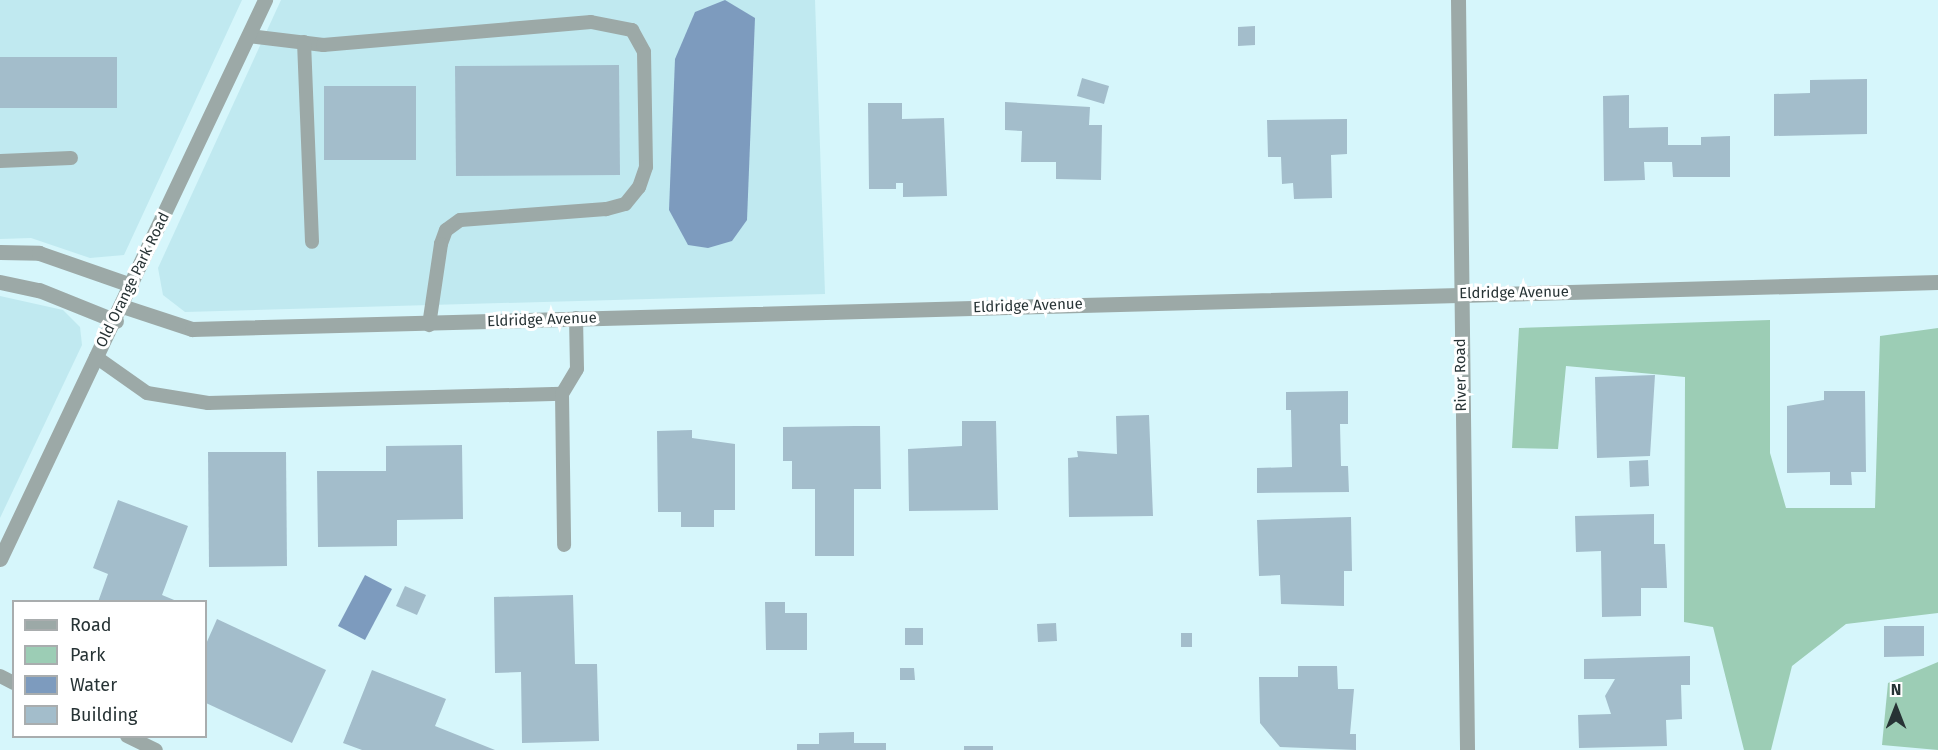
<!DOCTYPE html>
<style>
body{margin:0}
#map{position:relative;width:1938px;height:750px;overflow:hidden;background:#d6f6fb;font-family:"Fira Sans",sans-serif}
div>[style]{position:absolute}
.built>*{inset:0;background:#c0e9f0}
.green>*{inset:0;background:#9ccdb5}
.water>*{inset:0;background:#7d9bbe}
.building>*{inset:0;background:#a3bdcb}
.service>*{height:14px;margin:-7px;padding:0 7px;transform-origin:7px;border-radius:7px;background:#9ca9a7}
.minor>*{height:15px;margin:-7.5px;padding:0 7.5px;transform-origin:7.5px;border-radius:7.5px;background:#9ca9a7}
span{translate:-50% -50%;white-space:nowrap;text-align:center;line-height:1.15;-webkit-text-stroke:6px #fff;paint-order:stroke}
.street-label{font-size:15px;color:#273335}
.legend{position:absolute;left:12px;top:600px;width:195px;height:138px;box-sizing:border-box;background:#fff;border:2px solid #a9adae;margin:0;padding:8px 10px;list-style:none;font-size:18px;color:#273335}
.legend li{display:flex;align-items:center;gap:12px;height:30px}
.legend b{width:30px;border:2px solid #a9adae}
.north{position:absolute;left:1866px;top:678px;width:60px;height:60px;-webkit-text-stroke:4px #fff;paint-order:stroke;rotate:0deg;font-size:16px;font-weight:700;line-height:24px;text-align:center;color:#273335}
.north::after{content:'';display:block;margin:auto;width:21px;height:27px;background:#273335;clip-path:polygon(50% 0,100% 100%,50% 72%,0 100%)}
</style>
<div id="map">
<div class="built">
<i style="clip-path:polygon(0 0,242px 0,124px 255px,90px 258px,31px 238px,0 239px)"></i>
<i style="clip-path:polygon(281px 0,815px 0,825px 294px,185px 312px,163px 295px,158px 268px)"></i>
<i style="clip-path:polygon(0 296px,63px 310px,80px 327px,82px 345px,0 518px)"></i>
</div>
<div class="green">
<i style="clip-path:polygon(1770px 320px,1770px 453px,1786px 508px,1875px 508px,1880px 336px,1938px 328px,1938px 613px,1846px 624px,1792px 666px,1771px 750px,1744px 750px,1713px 627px,1684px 622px,1685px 377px,1566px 366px,1558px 449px,1512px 448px,1519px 328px)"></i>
<i style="clip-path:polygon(1938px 662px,1938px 750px,1882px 745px,1888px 683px)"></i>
</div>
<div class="water">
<i style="clip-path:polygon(725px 0,755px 18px,747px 220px,732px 241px,708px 248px,688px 245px,669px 210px,675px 59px,695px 12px)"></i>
<i style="clip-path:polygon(365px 575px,392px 589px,365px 640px,338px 626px)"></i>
</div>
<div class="building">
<i style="clip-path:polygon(1255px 26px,1255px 45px,1238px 46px,1238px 27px)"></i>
<i style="clip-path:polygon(0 57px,117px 57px,117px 108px,0 108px)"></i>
<i style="clip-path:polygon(619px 65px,620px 175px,456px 176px,455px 66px)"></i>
<i style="clip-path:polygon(1082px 78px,1109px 86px,1104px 104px,1077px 96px)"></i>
<i style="clip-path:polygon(1867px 79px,1867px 134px,1774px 136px,1774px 94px,1810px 93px,1810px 80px)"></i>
<i style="clip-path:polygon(324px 86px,416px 86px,416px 160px,324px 160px)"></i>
<i style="clip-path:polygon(1629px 95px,1629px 128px,1668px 127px,1668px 145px,1701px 145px,1701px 137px,1730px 136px,1730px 177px,1673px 177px,1672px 162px,1644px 162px,1645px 180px,1604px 181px,1603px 96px)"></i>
<i style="clip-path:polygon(1005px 102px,1090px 107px,1089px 125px,1102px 125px,1101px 180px,1056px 179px,1056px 162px,1021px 162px,1022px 131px,1005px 130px)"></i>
<i style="clip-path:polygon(868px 103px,902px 103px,902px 119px,944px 118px,947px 196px,903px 197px,903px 183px,896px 183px,896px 189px,869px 189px)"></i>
<i style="clip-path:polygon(1347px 119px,1347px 154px,1331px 155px,1332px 198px,1294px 199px,1293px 183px,1282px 184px,1281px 157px,1268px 157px,1267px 120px)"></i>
<i style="clip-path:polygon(1655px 375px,1650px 456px,1597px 458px,1595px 377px)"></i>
<i style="clip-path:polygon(1348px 391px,1348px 424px,1340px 424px,1341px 466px,1348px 466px,1349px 492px,1257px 493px,1257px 468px,1292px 467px,1291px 410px,1286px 410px,1286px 392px)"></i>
<i style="clip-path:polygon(1824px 391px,1865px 391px,1866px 472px,1851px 472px,1852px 485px,1830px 485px,1830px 472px,1787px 473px,1787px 406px,1824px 400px)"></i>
<i style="clip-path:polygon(1149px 415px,1153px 516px,1069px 517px,1068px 458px,1078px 457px,1077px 451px,1117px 454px,1116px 416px)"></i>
<i style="clip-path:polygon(962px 421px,996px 421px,998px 510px,909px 511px,908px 449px,962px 446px)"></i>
<i style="clip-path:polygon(855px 426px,880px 426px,881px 489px,854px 489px,854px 556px,815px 556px,815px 489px,792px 489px,792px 461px,783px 461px,783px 427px)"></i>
<i style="clip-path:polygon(692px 430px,692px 438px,735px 444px,735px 510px,714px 510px,714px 527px,681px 527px,681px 512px,658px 512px,657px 431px)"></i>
<i style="clip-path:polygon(462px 445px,463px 519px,397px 520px,397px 546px,318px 547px,317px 471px,386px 471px,386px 446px)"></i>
<i style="clip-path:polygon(208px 452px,286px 452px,287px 566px,209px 567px)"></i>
<i style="clip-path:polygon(1648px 460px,1649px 486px,1630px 487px,1629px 461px)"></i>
<i style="clip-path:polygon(118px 500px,188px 526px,162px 595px,179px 602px,98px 602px,108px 574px,93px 568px)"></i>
<i style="clip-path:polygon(1654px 514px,1654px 544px,1665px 544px,1667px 588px,1641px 588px,1641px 616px,1602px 617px,1601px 551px,1576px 552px,1575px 516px)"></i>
<i style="clip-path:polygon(1351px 517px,1352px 571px,1344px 571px,1344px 606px,1281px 604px,1280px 575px,1259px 576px,1257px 520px)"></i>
<i style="clip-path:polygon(405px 586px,426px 595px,417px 615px,396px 606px)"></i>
<i style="clip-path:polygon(573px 595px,575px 664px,597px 664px,599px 741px,522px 743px,521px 672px,495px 673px,494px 597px)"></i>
<i style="clip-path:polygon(765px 602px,785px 602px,785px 613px,807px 613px,807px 650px,766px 650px)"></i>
<i style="clip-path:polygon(217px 619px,326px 670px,292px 743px,206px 703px,206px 644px)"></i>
<i style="clip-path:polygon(1056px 623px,1057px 641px,1038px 642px,1037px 624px)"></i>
<i style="clip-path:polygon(1884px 626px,1924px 626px,1924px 656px,1884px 657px)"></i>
<i style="clip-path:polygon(905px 628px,923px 628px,923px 645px,905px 645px)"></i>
<i style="clip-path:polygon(1181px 633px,1192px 633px,1192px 647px,1181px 647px)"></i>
<i style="clip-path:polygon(1690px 656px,1690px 685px,1681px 685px,1682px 719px,1666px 720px,1667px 746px,1579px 748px,1578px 715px,1611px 714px,1605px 696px,1615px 679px,1584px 679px,1584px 659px)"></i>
<i style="clip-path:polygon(1298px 666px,1337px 666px,1338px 689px,1354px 689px,1350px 734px,1356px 734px,1356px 750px,1280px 747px,1260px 723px,1259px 677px,1298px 677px)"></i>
<i style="clip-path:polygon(900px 668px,914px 668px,915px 680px,900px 680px)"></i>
<i style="clip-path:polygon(372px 670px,446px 699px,435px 726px,495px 750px,362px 750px,343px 743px)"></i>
<i style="clip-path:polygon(854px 732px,854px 743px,886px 743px,886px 750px,797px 750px,797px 744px,819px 744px,819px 733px)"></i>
<i style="clip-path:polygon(964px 746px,993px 746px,993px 750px,964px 750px)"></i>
</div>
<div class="service">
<i style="left:249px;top:36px;width:75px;rotate:6.9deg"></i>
<i style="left:323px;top:45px;width:269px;rotate:-4.9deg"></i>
<i style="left:591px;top:22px;width:42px;rotate:11deg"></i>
<i style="left:632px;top:30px;width:25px;rotate:61deg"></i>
<i style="left:644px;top:52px;width:115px;rotate:89deg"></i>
<i style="left:646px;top:167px;width:21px;rotate:109deg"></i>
<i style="left:639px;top:187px;width:22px;rotate:129deg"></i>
<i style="left:625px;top:204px;width:20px;rotate:165deg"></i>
<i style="left:606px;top:209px;width:146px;rotate:175.7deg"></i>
<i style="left:460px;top:220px;width:17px;rotate:144deg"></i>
<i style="left:446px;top:230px;width:15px;rotate:110deg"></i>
<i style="left:441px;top:244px;width:82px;rotate:98.4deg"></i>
<i style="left:304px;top:42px;width:200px;rotate:87.7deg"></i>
<i style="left:0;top:161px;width:71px;rotate:-2.4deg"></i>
<i style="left:96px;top:357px;width:62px;rotate:35.2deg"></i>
<i style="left:147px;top:393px;width:62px;rotate:9.3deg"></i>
<i style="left:208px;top:403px;width:354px;rotate:-1.5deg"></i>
<i style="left:562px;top:394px;width:29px;rotate:-59deg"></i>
<i style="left:577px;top:369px;width:51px;rotate:-91.1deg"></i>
<i style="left:562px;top:394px;width:151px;rotate:89.2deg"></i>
<i style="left:0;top:676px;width:16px;rotate:27deg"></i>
<i style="left:127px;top:736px;width:32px;rotate:26deg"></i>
</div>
<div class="minor">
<i style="left:1458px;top:0;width:750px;rotate:89.31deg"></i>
<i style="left:0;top:252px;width:39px;rotate:1deg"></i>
<i style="left:39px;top:253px;width:97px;rotate:19.2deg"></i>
<i style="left:0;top:282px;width:40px;rotate:12deg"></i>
<i style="left:39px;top:290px;width:83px;rotate:21.9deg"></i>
<i style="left:122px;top:306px;width:74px;rotate:18.2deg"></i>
<i style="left:192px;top:329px;width:1747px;rotate:-1.54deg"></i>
<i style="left:0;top:559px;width:619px;rotate:-64.64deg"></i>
</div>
<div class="street-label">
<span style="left:133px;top:280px;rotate:-64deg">Old Orange Park Road</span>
<span style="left:1514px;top:293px;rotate:-1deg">Eldridge Avenue</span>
<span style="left:1028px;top:306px;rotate:-2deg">Eldridge Avenue</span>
<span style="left:542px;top:320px;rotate:-2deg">Eldridge Avenue</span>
<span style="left:1461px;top:375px;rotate:-91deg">River Road</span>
</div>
<ul class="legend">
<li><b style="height:8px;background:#9ca9a7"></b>Road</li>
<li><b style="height:16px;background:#9ccdb5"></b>Park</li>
<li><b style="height:16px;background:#7d9bbe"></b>Water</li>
<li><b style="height:16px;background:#a3bdcb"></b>Building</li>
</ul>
<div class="north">N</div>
</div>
